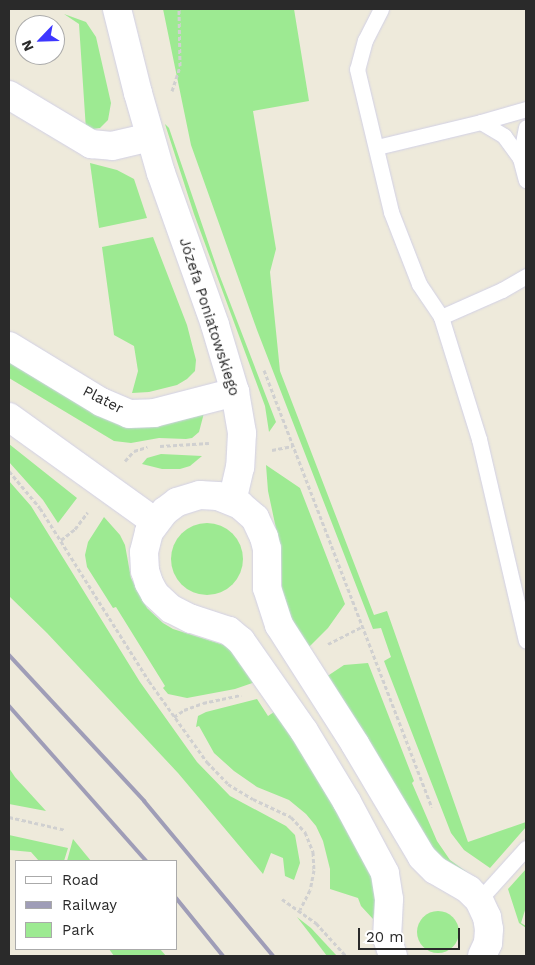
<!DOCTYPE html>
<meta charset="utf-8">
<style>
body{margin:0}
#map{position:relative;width:535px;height:965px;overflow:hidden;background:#eeeadb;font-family:"Work Sans",sans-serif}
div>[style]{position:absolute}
.green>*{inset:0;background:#9dea92}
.round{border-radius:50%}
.path>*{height:3px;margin-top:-1.5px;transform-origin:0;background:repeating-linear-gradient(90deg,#d0d0d0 0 4px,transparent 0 6.5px)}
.roads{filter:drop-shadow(0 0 1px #d1d0e5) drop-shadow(0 0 1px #d1d0e5)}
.service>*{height:15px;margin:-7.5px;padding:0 7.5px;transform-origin:7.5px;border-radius:7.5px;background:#fff}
.minor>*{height:28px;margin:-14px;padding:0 14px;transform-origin:14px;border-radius:14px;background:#fff}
.tertiary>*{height:28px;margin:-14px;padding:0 14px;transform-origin:14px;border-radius:14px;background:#fff}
.rail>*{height:4px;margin:-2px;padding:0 2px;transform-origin:2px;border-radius:2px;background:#9f9db7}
span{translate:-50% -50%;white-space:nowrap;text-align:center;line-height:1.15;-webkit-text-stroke:4.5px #fff;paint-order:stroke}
.street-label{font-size:15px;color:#2a2a2a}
.frame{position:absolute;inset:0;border:10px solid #2a2a2a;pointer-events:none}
.legend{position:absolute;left:15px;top:860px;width:162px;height:90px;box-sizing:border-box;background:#fff;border:1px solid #aaa;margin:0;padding:6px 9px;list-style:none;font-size:15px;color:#2a2a2a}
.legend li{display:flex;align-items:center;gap:10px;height:25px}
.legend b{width:25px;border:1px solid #aaa}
.north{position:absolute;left:15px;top:15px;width:50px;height:50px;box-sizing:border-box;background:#fff;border:1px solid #aaa;border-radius:50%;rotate:246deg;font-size:14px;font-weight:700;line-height:20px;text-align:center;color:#2a2a2a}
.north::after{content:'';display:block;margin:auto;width:18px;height:22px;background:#3e37ff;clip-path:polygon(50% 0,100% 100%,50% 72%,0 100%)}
.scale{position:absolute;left:358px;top:928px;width:102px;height:22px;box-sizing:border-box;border:2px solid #2a2a2a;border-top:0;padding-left:6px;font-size:15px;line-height:18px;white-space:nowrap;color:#2a2a2a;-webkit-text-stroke:4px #fff;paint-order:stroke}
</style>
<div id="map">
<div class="green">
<i style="clip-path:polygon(163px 9px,294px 9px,309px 101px,253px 111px,276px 249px,270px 272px,280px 371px,374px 615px,387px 611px,468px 842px,526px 822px,526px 827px,490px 868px,464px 850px,451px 833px,384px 661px,391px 657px,381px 628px,373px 629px,257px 330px,191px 145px)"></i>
<i style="clip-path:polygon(64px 14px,86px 22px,96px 37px,111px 103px,108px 120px,100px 128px,86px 130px,79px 24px)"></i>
<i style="clip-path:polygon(165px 124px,169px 128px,219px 274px,276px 422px,269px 432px,265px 406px,194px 214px)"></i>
<i style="clip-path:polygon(90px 163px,117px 170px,134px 179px,147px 218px,99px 228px)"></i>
<i style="clip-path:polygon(153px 237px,187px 325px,196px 360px,195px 371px,187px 379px,177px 385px,149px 392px,132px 393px,138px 371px,134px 346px,114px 335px,102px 247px)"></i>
<i style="clip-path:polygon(9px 355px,96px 409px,204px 413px,199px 432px,192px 438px,186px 439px,159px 438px,131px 443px,114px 441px,9px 378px)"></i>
<i style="clip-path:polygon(9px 444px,77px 498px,58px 523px,43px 500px,9px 462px)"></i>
<i style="clip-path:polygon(161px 454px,182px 455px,202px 456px,190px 466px,180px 469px,162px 469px,142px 464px,147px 458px)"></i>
<i style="clip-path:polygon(266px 465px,300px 488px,345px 604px,328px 628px,307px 649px,286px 607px,282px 590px,281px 552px,268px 491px)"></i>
<i style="clip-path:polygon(9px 481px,31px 506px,140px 682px,197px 762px,230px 796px,286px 826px,295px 835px,300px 863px,294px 880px,285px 876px,283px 858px,271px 853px,263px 874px,178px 773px,47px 633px,9px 596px)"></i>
<i style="clip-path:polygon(104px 517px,120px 535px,125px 545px,131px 578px,147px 608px,163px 623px,173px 629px,227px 646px,258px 681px,235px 689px,187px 698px,168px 694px,163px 688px,165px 686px,116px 607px,113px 608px,87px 567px,85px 555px,88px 542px)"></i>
<i class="round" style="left:171px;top:523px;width:72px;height:72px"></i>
<i style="clip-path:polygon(368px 663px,414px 781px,412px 783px,437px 841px,450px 860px,471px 875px,434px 853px,326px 677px,344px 665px)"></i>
<i style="clip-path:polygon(257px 699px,268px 716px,277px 710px,370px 867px,377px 897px,373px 919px,361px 906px,358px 898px,330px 889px,330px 869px,323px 841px,316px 826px,306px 814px,289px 800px,257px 787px,234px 771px,214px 753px,199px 726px,196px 727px,198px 716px,206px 712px)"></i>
<i style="clip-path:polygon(9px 768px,15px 777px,46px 811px,9px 804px)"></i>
<i style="clip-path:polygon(9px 835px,68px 848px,64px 861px,39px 861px,31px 852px,9px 850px)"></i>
<i style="clip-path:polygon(73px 839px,91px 861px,67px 861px)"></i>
<i style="clip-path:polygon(526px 869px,526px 907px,521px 923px,526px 926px,526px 928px,519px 923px,508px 889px)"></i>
<i class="round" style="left:417px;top:911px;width:42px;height:42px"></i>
<i style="clip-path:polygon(297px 917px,311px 928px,337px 956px,327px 956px)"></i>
<i style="clip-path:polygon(109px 949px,160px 949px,166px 956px,114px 956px)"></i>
</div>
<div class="path">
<i style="left:172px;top:91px;width:26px;rotate:-72deg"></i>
<i style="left:180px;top:66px;width:57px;rotate:-91deg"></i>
<i style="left:264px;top:370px;width:468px;rotate:69deg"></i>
<i style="left:160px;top:446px;width:49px;rotate:-3.5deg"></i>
<i style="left:272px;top:450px;width:21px;rotate:-11deg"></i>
<i style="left:125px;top:461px;width:13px;rotate:-48deg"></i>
<i style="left:134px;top:451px;width:14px;rotate:-17deg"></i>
<i style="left:9px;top:471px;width:48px;rotate:50deg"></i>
<i style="left:40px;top:508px;width:204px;rotate:57.8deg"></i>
<i style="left:149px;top:681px;width:100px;rotate:54.4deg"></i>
<i style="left:207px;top:762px;width:30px;rotate:46deg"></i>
<i style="left:228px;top:784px;width:29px;rotate:31deg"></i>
<i style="left:253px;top:799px;width:42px;rotate:25.3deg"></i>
<i style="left:291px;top:817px;width:21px;rotate:47deg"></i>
<i style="left:305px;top:832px;width:22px;rotate:68deg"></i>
<i style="left:313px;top:852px;width:18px;rotate:87deg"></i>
<i style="left:314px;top:870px;width:20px;rotate:101deg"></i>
<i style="left:310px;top:890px;width:22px;rotate:117deg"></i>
<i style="left:61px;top:540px;width:18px;rotate:-38deg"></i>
<i style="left:75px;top:529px;width:21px;rotate:-53deg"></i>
<i style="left:328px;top:644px;width:38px;rotate:-27deg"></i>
<i style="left:174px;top:717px;width:12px;rotate:-35deg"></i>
<i style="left:184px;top:710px;width:20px;rotate:-20deg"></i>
<i style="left:203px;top:703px;width:39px;rotate:-12deg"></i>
<i style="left:9px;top:817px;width:58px;rotate:12.8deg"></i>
<i style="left:282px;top:899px;width:42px;rotate:35.2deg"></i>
<i style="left:316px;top:923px;width:45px;rotate:47.7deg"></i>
</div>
<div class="roads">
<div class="service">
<i style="left:381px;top:9px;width:35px;rotate:117deg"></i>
<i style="left:365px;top:40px;width:30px;rotate:105deg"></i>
<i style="left:357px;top:69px;width:147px;rotate:76.6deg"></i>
<i style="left:391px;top:212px;width:77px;rotate:68.7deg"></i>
<i style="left:419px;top:284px;width:40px;rotate:56deg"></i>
<i style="left:441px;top:317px;width:128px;rotate:72.7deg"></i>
<i style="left:479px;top:439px;width:207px;rotate:76.9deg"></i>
<i style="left:481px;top:122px;width:47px;rotate:-16.1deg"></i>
<i style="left:377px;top:147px;width:107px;rotate:-13.5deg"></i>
<i style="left:481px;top:122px;width:27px;rotate:31deg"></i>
<i style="left:504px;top:136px;width:27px;rotate:54deg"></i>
<i style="left:520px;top:158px;width:23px;rotate:75deg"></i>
<i style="left:520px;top:158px;width:31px;rotate:-79deg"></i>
<i style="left:441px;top:317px;width:67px;rotate:-23.9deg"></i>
<i style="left:502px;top:290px;width:28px;rotate:-30deg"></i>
<i style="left:479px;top:900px;width:70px;rotate:-47.9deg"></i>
</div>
<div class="minor">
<i style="left:9px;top:95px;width:96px;rotate:30.9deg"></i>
<i style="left:91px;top:144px;width:21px;rotate:5deg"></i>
<i style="left:112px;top:146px;width:39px;rotate:-13deg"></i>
<i style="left:9px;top:346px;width:108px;rotate:31.3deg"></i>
<i style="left:101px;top:402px;width:30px;rotate:23deg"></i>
<i style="left:129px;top:414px;width:25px;rotate:-2deg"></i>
<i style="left:154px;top:413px;width:84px;rotate:-14.5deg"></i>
</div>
<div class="tertiary">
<i style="left:117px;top:9px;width:87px;rotate:76deg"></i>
<i style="left:138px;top:93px;width:83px;rotate:74deg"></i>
<i style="left:161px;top:173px;width:161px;rotate:70.4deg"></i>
<i style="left:215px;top:325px;width:70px;rotate:73.4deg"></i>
<i style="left:235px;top:392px;width:42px;rotate:80.3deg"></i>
<i style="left:242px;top:433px;width:34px;rotate:93deg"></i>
<i style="left:240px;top:467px;width:35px;rotate:103deg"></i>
<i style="left:9px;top:417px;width:180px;rotate:35.7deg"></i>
<i style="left:393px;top:956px;width:19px;rotate:-108deg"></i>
<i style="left:387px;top:938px;width:39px;rotate:-87deg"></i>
<i style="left:389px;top:899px;width:26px;rotate:-99deg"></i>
<i style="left:385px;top:873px;width:81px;rotate:-118.2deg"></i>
<i style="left:347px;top:802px;width:83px;rotate:-121.2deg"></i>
<i style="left:304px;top:731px;width:110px;rotate:-125deg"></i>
<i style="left:241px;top:641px;width:16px;rotate:-140deg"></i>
<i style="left:229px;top:631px;width:40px;rotate:-162deg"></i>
<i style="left:191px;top:619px;width:22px;rotate:-153deg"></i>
<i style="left:171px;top:609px;width:22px;rotate:-137deg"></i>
<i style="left:155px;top:594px;width:13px;rotate:-119deg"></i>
<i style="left:149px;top:583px;width:13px;rotate:-108deg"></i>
<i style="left:145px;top:571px;width:19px;rotate:-93deg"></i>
<i style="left:144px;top:552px;width:21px;rotate:-76deg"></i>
<i style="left:149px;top:532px;width:26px;rotate:-53deg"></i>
<i style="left:165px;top:511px;width:15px;rotate:-37deg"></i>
<i style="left:177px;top:502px;width:24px;rotate:-17deg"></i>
<i style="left:200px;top:495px;width:18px;rotate:3deg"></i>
<i style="left:218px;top:496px;width:24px;rotate:22deg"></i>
<i style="left:240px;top:505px;width:20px;rotate:41deg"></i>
<i style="left:255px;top:518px;width:21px;rotate:65deg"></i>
<i style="left:264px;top:537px;width:12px;rotate:76deg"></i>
<i style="left:267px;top:549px;width:39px;rotate:90deg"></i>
<i style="left:267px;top:588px;width:39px;rotate:72deg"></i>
<i style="left:279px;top:625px;width:141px;rotate:57.4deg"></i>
<i style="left:355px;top:744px;width:131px;rotate:59.3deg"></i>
<i style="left:422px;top:857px;width:18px;rotate:45deg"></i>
<i style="left:435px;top:870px;width:39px;rotate:30deg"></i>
<i style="left:469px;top:890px;width:14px;rotate:45deg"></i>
<i style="left:479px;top:900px;width:19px;rotate:65deg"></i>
<i style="left:487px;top:917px;width:12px;rotate:81deg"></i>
<i style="left:489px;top:929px;width:14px;rotate:94deg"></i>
<i style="left:488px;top:943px;width:14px;rotate:115deg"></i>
</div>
</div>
<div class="rail">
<i style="left:9px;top:655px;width:199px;rotate:47.2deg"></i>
<i style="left:144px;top:801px;width:202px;rotate:50.2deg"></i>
<i style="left:9px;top:706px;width:207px;rotate:48.5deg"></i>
<i style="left:176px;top:898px;width:75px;rotate:51deg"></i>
</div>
<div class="street-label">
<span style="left:209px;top:317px;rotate:72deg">Józefa Poniatowskiego</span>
<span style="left:103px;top:400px;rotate:27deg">Plater</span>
</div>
<div class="frame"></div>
<ul class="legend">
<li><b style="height:6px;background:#fff"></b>Road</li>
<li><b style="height:6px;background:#9f9db7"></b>Railway</li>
<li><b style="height:14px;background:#9dea92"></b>Park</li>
</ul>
<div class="north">N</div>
<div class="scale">20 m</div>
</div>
